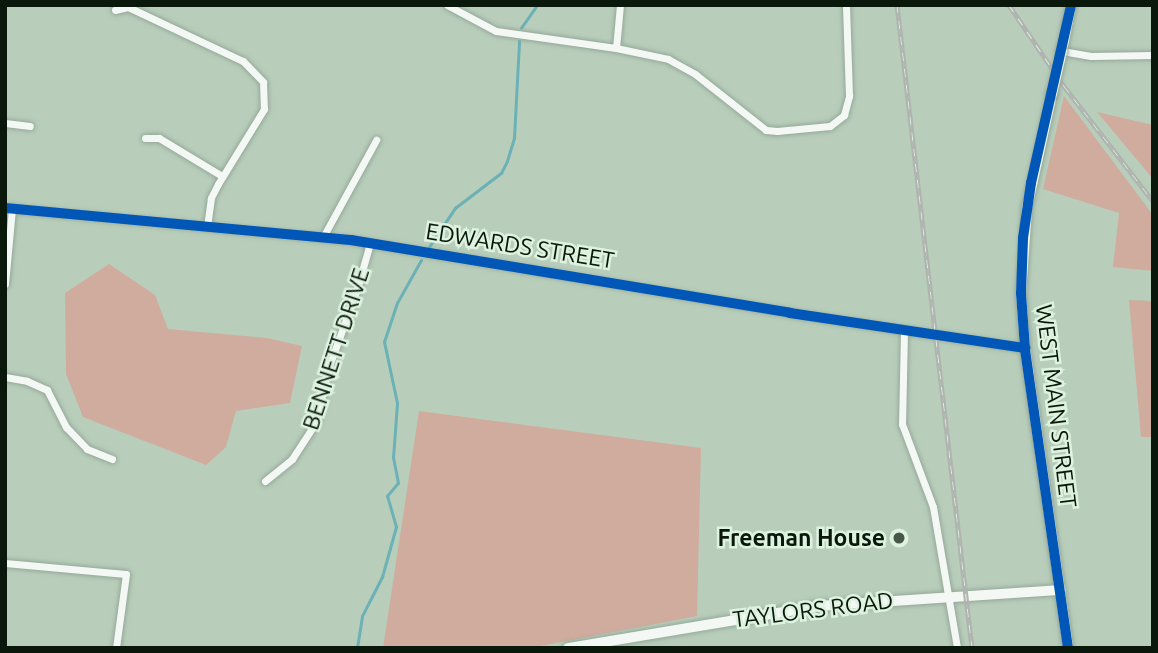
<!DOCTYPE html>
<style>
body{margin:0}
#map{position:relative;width:1158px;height:653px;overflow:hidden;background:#b8cebb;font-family:Ubuntu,sans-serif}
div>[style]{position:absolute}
.green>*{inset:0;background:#d0ac9e}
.stream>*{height:2.5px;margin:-1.25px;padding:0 1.25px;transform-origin:1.25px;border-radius:1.25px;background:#6bb1b5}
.roads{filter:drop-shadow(0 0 2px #96a899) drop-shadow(0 0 2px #96a899)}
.street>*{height:7px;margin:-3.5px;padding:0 3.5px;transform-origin:3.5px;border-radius:3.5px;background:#f4f8f5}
.secondary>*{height:10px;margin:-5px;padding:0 5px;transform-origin:5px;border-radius:5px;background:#f4f8f5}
.rail>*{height:5px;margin-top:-2.5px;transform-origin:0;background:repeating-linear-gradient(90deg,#def2e0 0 8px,#b0b4b0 0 16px);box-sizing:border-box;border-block:2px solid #b0b4b0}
.bridges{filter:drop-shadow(0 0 2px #96a899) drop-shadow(0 0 2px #96a899)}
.secondary-bridge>*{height:10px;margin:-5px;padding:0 5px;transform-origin:5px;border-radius:5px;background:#f4f8f5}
.cycleway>*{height:10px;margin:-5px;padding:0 5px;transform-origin:5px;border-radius:5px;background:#0057b8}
.dots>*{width:19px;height:19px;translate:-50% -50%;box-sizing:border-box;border:4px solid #def2e0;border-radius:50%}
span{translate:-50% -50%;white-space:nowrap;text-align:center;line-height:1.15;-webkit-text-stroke:5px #def2e0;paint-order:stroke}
.street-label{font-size:23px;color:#0a180c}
.poi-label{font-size:23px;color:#0a180c;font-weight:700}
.right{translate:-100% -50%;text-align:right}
.frame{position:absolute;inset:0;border:7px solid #0a180c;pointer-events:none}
</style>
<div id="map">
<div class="green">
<i style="clip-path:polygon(1064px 96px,1153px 215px,1153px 271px,1113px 267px,1119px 213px,1043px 189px)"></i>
<i style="clip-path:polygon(1097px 112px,1153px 125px,1153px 179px)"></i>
<i style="clip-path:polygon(109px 264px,155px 295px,168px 329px,267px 338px,302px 346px,290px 403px,236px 411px,226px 447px,206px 465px,83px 417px,66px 374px,65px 293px)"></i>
<i style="clip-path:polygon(1129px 300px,1153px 301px,1153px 437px,1141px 437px)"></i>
<i style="clip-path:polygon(419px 411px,701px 448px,697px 616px,530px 648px,383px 648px)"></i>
</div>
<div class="stream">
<i style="left:521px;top:28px;width:28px;rotate:-55deg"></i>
<i style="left:429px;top:247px;width:47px;rotate:-56.3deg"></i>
<i style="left:455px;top:208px;width:58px;rotate:-37.3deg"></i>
<i style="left:501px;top:173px;width:13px;rotate:-63deg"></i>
<i style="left:507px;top:161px;width:24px;rotate:-73deg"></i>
<i style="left:514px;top:138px;width:97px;rotate:-87deg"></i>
<i style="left:357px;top:648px;width:32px;rotate:-81deg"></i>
<i style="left:362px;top:616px;width:44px;rotate:-62.9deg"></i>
<i style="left:382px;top:577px;width:52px;rotate:-74.4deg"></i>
<i style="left:396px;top:527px;width:32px;rotate:-106deg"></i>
<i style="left:387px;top:496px;width:17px;rotate:-50deg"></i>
<i style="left:398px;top:483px;width:25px;rotate:-101deg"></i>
<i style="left:393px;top:458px;width:55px;rotate:-85.8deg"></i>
<i style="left:397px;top:403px;width:62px;rotate:-102deg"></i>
<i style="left:384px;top:342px;width:41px;rotate:-71.6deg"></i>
<i style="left:397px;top:303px;width:49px;rotate:-60.8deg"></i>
</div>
<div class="roads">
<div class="street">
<i style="left:447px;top:5px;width:55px;rotate:28deg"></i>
<i style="left:496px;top:31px;width:121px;rotate:8.1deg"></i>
<i style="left:616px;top:48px;width:53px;rotate:11.9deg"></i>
<i style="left:668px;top:59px;width:31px;rotate:29deg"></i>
<i style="left:695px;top:74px;width:90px;rotate:38.3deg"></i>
<i style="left:766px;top:130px;width:11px;rotate:5deg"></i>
<i style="left:777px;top:131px;width:53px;rotate:-5.4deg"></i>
<i style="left:830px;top:126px;width:18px;rotate:-38deg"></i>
<i style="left:844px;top:115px;width:20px;rotate:-75deg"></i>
<i style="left:849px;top:96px;width:91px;rotate:-91.9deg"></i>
<i style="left:115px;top:10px;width:13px;rotate:-13deg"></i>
<i style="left:128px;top:7px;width:127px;rotate:25.2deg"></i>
<i style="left:243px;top:61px;width:29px;rotate:46deg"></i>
<i style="left:263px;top:82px;width:27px;rotate:88deg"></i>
<i style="left:264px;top:109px;width:88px;rotate:121.5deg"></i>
<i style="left:218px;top:184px;width:16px;rotate:117deg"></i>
<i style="left:211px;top:198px;width:28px;rotate:98deg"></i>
<i style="left:616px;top:48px;width:43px;rotate:-84.7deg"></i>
<i style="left:1062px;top:51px;width:29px;rotate:10deg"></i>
<i style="left:1091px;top:56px;width:62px;rotate:-0.9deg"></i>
<i style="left:5px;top:123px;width:25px;rotate:7deg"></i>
<i style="left:145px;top:138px;width:14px"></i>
<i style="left:159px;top:138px;width:74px;rotate:31.1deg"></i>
<i style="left:5px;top:208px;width:347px;rotate:5.3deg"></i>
<i style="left:351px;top:240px;width:445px;rotate:9.4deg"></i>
<i style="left:790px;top:313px;width:238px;rotate:8.5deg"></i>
<i style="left:323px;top:237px;width:111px;rotate:-61.3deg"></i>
<i style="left:5px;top:284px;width:76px;rotate:-84.7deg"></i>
<i style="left:904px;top:331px;width:93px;rotate:91.2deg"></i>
<i style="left:902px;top:424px;width:89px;rotate:69.5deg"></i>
<i style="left:933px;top:507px;width:143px;rotate:80.3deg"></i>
<i style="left:5px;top:377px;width:22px;rotate:10deg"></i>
<i style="left:27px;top:381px;width:22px;rotate:24deg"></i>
<i style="left:47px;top:390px;width:42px;rotate:62.8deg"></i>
<i style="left:66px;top:427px;width:30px;rotate:46deg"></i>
<i style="left:87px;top:449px;width:27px;rotate:22deg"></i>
<i style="left:265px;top:481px;width:35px;rotate:-39deg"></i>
<i style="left:292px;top:459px;width:44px;rotate:-57deg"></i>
<i style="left:316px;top:422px;width:54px;rotate:-77.2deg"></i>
<i style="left:328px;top:369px;width:85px;rotate:-70.1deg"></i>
<i style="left:357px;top:289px;width:48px;rotate:-74.2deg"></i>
<i style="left:5px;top:563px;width:121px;rotate:5.2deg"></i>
<i style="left:126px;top:574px;width:75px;rotate:97.7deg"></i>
</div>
<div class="secondary">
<i style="left:1062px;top:51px;width:47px;rotate:-78.9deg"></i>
<i style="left:1052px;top:94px;width:117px;rotate:102.4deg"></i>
<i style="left:1027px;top:208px;width:85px;rotate:94deg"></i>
<i style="left:1021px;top:293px;width:55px;rotate:85.8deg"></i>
<i style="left:1025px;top:348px;width:303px;rotate:81.8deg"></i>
<i style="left:568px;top:648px;width:254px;rotate:-9.5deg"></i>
<i style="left:819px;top:606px;width:242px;rotate:-3.8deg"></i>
</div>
</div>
<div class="rail">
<i style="left:897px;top:5px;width:647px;rotate:83.35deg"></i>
<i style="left:1009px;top:5px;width:98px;rotate:55.8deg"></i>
<i style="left:1064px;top:86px;width:145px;rotate:52.3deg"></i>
</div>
<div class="bridges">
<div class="secondary-bridge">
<i style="left:1052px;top:94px;width:44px;rotate:-76.9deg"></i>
</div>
</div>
<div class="cycleway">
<i style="left:5px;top:208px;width:347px;rotate:5.3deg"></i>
<i style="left:351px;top:240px;width:445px;rotate:9.4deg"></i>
<i style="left:790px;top:313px;width:238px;rotate:8.5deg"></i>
<i style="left:1068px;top:648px;width:303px;rotate:-98.2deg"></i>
<i style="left:1025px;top:348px;width:55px;rotate:-94.2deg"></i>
<i style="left:1021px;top:293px;width:55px;rotate:-87.9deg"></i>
<i style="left:1023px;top:238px;width:56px;rotate:-81.7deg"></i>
<i style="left:1031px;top:183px;width:182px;rotate:-77.3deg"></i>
</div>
<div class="dots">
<i style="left:899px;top:538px;background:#475849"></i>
</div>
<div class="street-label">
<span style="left:520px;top:246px;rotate:9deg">EDWARDS STREET</span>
<span style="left:336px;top:349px;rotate:-72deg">BENNETT DRIVE</span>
<span style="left:1056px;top:406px;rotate:83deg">WEST MAIN STREET</span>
<span style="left:813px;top:610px;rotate:-7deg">TAYLORS ROAD</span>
</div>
<div class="poi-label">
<span class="right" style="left:885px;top:538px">Freeman House</span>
</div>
<div class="frame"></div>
</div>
